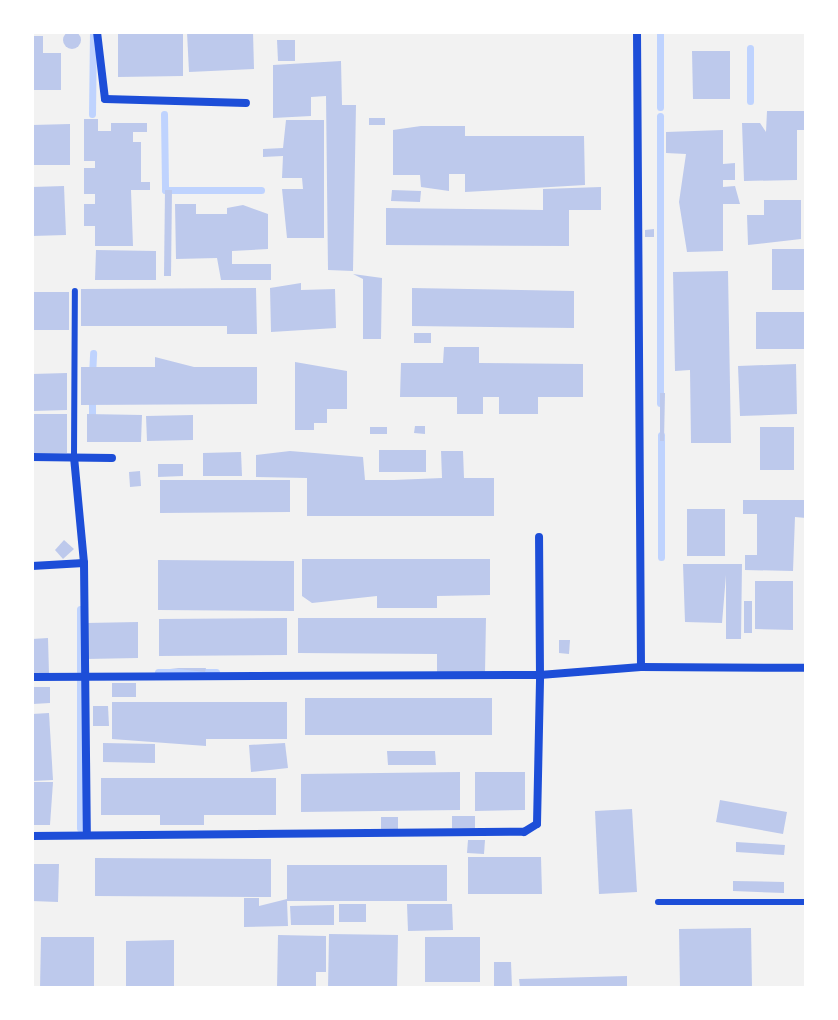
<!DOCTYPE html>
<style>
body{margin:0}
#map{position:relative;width:838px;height:1020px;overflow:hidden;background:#f2f2f2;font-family:"Exo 2",sans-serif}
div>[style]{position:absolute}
.stream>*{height:7px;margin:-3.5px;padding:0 3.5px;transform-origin:3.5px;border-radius:3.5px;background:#bfd3fe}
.building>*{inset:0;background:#bdc9ec}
.round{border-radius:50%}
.service>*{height:6px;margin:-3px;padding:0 3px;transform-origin:3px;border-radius:3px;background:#1d4ed8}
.minor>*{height:8px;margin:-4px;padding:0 4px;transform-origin:4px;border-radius:4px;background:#1d4ed8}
span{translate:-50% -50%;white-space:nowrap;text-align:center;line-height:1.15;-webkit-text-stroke:8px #fff;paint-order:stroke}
.frame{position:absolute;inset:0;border:34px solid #fff;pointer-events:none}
</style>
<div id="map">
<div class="stream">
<i style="left:750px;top:48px;width:53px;rotate:90deg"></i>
<i style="left:660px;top:107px;width:75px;rotate:-90deg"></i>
<i style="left:92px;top:114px;width:82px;rotate:-89.3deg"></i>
<i style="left:164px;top:114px;width:76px;rotate:89.2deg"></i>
<i style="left:165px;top:190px;width:96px"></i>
<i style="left:660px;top:116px;width:287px;rotate:90deg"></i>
<i style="left:92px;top:375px;width:22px;rotate:-87deg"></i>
<i style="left:92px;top:423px;width:27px;rotate:-90deg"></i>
<i style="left:661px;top:435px;width:122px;rotate:90deg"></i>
<i style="left:80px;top:609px;width:62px;rotate:90deg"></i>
<i style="left:158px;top:672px;width:58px"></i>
<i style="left:80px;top:681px;width:147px;rotate:90deg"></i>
</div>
<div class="building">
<i class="round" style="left:63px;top:31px;width:18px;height:18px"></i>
<i style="clip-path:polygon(118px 32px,183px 32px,183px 76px,118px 77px)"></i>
<i style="clip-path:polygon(187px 32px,253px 32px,254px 69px,189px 72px)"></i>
<i style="clip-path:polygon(32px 36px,43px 36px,43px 53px,61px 53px,61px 90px,32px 90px)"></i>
<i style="clip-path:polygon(277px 40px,295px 40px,295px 61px,278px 61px)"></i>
<i style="clip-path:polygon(692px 51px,730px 51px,730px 99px,693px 99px)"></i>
<i style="clip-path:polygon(341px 61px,342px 105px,356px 105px,353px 271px,328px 270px,326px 96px,311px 97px,311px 116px,273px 118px,273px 65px)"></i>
<i style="clip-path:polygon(767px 111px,806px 111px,806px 130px,797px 130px,797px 180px,744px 181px,742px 123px,760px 123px,766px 132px)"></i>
<i style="clip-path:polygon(369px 118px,385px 118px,385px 125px,369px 125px)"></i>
<i style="clip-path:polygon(84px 119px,98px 119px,98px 131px,111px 131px,111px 123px,147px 123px,147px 132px,133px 132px,133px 142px,141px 142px,141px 182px,150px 182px,150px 190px,131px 190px,133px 246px,95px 246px,95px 226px,84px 226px,84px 204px,95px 204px,95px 194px,84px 194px,84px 168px,95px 168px,95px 161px,84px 161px)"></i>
<i style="clip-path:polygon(286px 120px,324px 120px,324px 238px,287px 238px,282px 189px,303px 189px,302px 178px,282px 178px,283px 156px,263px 157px,263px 149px,283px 148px)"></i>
<i style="clip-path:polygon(70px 124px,70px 165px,33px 165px,32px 125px)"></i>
<i style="clip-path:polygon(421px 126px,465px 126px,465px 136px,584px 136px,585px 185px,465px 192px,465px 174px,449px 174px,449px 191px,421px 187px,420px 175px,393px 175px,393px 130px)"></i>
<i style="clip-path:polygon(723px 130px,723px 164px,735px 163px,735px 180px,723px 180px,723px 187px,735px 186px,740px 204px,723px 204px,723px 251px,687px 252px,679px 202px,686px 154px,666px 153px,666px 132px)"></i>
<i style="clip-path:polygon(64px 186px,66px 235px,32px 236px,32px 187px)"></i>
<i style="clip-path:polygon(601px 187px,601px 210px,569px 210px,569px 246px,386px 245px,386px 208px,543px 210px,543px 189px)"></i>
<i style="clip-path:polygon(165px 190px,172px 190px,171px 276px,164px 276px)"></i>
<i style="clip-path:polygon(392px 190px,421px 191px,420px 202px,391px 201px)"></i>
<i style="clip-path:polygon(764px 200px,801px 200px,801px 239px,748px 245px,747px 215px,764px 215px)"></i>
<i style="clip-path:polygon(175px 204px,196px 204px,196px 214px,227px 214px,227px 208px,243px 205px,268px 214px,268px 249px,232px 251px,232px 264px,271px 264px,271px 280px,221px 280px,217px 258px,176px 259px)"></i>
<i style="clip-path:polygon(654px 229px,654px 237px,645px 237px,645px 230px)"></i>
<i style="clip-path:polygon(772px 249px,806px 249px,806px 290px,772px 290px)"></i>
<i style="clip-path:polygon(96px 250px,156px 251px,156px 280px,95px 280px)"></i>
<i style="clip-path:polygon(728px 271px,731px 443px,691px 443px,690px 370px,675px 371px,673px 272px)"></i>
<i style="clip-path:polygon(353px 274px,382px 278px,381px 339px,363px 339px,363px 279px)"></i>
<i style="clip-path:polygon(301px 283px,301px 290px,335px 289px,336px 328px,271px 332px,270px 288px)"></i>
<i style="clip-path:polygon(256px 288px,257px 334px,227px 334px,227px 326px,81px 326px,81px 289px)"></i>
<i style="clip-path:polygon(412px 288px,574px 291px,574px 328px,412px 326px)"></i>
<i style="clip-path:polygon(32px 292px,69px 292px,69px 330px,32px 330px)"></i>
<i style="clip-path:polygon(756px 312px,806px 312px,806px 349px,756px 349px)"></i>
<i style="clip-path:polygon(414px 333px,431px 333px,431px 343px,414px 343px)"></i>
<i style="clip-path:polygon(444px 347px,479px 347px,479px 363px,583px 364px,583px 397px,538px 397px,538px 414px,499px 414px,499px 397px,483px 397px,483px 414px,457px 414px,457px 397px,400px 397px,401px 363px,443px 363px)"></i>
<i style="clip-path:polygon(155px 357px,194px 367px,257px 367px,257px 404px,81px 405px,81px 367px,155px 367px)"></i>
<i style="clip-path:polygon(295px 362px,347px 371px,347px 409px,327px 409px,327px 423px,314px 423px,314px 430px,295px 430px)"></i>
<i style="clip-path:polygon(796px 364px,797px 414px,740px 416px,738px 366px)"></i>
<i style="clip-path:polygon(67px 373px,67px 410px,32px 411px,32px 374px)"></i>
<i style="clip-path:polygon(660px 393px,665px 393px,664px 441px,660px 441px)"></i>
<i style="clip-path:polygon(32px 414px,67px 414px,67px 453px,32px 453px)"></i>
<i style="clip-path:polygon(87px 414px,142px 415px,141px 442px,87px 442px)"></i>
<i style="clip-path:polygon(193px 415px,193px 440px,147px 441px,146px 416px)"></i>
<i style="clip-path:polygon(415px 426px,425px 426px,425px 434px,414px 433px)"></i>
<i style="clip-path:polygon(370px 427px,387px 427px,387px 434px,370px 434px)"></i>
<i style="clip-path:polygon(760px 427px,794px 427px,794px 470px,760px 470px)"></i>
<i style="clip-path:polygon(379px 450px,426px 450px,426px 472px,379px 472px)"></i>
<i style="clip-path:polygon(290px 451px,363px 457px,365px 480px,394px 480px,442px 478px,441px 451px,463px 451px,464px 478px,494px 478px,494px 516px,307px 516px,307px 478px,256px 477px,256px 455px)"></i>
<i style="clip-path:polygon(241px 452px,242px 476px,203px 476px,203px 453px)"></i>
<i style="clip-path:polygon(158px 464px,183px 464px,183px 476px,158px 477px)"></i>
<i style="clip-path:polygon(140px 471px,141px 486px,130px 487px,129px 472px)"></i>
<i style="clip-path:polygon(160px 480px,290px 480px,290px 512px,160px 513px)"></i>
<i style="clip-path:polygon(743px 500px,806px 500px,806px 518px,795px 517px,793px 571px,745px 570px,745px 555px,757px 555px,757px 514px,743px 514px)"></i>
<i style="clip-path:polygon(687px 509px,725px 509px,725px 556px,687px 556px)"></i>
<i style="clip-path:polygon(64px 540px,74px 549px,63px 559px,55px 550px)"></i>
<i style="clip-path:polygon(302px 559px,490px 559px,490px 595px,437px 596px,437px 608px,377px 608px,377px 596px,312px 603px,302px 596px)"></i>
<i style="clip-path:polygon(158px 560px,294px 561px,294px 611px,158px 610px)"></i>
<i style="clip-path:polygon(683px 564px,742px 564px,741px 639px,726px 639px,726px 575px,722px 623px,685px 622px)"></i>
<i style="clip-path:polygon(755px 581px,793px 581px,793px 630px,755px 629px)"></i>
<i style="clip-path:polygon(744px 601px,752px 601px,752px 633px,744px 633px)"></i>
<i style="clip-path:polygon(287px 618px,287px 655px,159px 656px,159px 619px)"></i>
<i style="clip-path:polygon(298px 618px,486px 618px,485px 673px,437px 673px,437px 654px,298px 653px)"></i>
<i style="clip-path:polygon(138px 622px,138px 658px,86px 659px,86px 623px)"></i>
<i style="clip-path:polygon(48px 638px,49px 674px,32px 674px,32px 639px)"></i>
<i style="clip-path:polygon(559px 640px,570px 640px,569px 654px,559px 653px)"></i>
<i style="clip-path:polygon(170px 668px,206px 668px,205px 672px)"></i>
<i style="clip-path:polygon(112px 683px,136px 683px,136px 697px,112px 697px)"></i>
<i style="clip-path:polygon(32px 687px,50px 687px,50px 703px,33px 704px)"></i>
<i style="clip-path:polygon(305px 698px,492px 698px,492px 735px,305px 735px)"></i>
<i style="clip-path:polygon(112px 702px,287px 702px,287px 739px,206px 739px,206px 746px,112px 739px)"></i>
<i style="clip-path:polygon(93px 706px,108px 706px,109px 726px,93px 726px)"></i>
<i style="clip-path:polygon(49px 713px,53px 780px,32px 781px,32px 714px)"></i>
<i style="clip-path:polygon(103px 743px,155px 744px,155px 763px,103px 762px)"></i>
<i style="clip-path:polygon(285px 743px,288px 768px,251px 772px,249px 745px)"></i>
<i style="clip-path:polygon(387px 751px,435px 751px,436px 765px,388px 765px)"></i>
<i style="clip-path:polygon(460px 772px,460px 810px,301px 812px,301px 774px)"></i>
<i style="clip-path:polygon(475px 772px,525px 772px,525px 810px,475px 811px)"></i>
<i style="clip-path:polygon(101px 778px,276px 778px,276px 815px,204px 815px,204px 825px,160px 825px,160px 815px,101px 815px)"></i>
<i style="clip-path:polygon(32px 782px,53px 782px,50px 825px,32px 825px)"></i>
<i style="clip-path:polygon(720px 800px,787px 812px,783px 834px,716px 822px)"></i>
<i style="clip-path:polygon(632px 809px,637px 892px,599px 894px,595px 811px)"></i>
<i style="clip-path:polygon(452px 816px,475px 816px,475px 828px,452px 828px)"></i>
<i style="clip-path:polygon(381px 817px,398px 817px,398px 830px,381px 830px)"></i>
<i style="clip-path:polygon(468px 840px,485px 840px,484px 854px,467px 853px)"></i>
<i style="clip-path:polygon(736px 842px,785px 845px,784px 855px,736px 852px)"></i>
<i style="clip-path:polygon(468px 857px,541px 857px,542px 894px,468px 894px)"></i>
<i style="clip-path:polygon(95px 858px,271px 859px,271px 897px,95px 896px)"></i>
<i style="clip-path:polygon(32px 864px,59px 864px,58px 902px,32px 901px)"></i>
<i style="clip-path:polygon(287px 865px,447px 865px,447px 901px,287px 901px,288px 926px,244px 927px,244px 898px,259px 898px,259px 906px,287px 899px)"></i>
<i style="clip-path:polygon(733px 881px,784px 882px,784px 893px,733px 891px)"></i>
<i style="clip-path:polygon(339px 904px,366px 904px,366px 922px,339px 922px)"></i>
<i style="clip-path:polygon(407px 904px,452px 904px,453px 930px,408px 931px)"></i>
<i style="clip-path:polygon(334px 905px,334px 925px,291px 925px,290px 906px)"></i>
<i style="clip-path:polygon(751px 928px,752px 988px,680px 988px,679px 929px)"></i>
<i style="clip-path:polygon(329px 934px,398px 935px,397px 988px,328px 988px)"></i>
<i style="clip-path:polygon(278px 935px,326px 936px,326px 972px,316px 972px,316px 988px,277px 988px)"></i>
<i style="clip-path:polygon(41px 937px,94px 937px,94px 988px,40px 988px)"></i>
<i style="clip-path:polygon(425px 937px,480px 937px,480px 982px,425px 982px)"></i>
<i style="clip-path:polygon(174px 940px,174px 988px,126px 988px,126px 941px)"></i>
<i style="clip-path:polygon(494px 962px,511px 962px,512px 988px,494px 988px)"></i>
<i style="clip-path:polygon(627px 976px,627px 988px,520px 988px,519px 979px)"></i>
</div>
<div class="service">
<i style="left:74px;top:457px;width:166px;rotate:-89.7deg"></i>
<i style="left:658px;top:902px;width:148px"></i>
</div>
<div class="minor">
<i style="left:97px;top:32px;width:67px;rotate:83.2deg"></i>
<i style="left:105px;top:99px;width:141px;rotate:1.6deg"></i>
<i style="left:637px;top:32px;width:635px;rotate:89.64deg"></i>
<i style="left:641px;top:667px;width:165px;rotate:0.3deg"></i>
<i style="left:32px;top:457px;width:80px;rotate:0.7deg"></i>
<i style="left:74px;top:457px;width:106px;rotate:84.6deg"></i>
<i style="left:32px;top:566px;width:52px;rotate:-3.3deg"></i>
<i style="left:84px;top:563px;width:272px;rotate:89.4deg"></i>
<i style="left:32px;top:677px;width:508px;rotate:-0.23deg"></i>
<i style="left:540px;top:675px;width:138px;rotate:-90.4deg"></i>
<i style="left:32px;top:836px;width:492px;rotate:-0.5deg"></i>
<i style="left:524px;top:832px;width:15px;rotate:-32deg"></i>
<i style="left:537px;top:824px;width:149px;rotate:-88.8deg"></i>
<i style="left:540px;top:675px;width:101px;rotate:-4.5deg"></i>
</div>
<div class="frame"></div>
</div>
